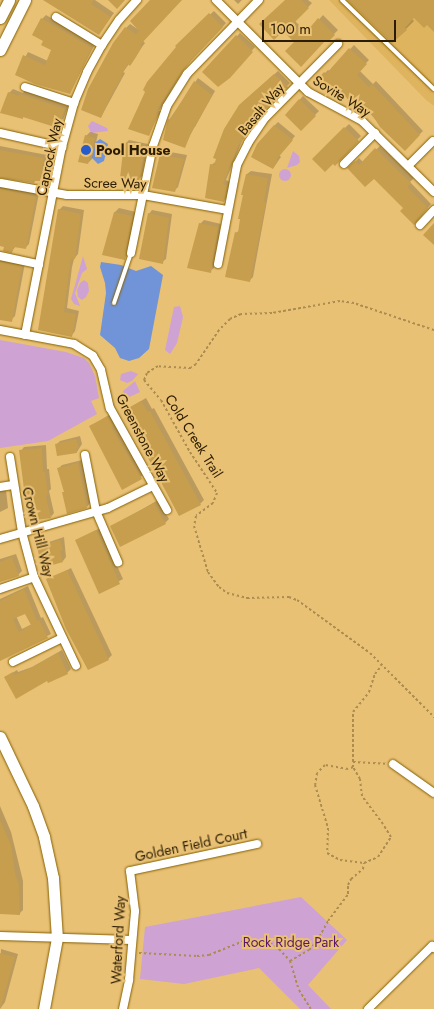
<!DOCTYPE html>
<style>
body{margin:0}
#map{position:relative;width:434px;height:1009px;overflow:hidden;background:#e9c175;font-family:Jost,sans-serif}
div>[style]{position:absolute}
.built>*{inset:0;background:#dfb45e}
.green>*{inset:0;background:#cea2d3}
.round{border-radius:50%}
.water>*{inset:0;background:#7194d8}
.shadow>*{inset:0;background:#0003}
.building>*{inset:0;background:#c69e4e}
.path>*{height:2px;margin-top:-1px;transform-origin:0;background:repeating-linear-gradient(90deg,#ac8c4f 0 2.5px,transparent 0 5px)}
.roads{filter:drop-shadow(0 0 1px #856102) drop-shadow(0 0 1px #856102)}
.service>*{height:4px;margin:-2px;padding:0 2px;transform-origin:2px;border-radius:2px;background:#fff}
.minor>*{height:8px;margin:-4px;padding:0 4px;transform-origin:4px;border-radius:4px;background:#fff}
.secondary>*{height:11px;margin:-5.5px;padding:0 5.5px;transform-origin:5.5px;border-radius:5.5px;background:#fff}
.dots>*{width:14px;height:14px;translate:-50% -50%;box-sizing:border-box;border:2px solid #e9c175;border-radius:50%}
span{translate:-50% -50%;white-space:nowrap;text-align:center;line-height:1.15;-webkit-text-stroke:4px #e9c175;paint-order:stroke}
.street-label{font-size:14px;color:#2b1c00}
.poi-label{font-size:14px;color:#2b1c00;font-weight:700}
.left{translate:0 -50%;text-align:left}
.park-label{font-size:14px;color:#5b1664}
.scale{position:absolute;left:262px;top:20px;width:134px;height:22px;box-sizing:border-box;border:2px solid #2b1c00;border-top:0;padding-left:6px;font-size:15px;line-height:18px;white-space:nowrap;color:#2b1c00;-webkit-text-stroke:4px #e9c175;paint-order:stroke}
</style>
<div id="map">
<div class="built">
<i style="clip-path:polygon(329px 0,434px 0,434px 106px,426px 100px)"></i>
</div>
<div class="green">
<i style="clip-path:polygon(92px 121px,107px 128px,108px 131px,91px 133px,88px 126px)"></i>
<i style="clip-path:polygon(293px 151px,299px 156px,300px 162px,297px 165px,287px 168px)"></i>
<i class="round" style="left:279px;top:169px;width:12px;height:12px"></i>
<i style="clip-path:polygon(83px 256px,87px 269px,82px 273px,75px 293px,80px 306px,74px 304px,71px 299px)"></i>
<i style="clip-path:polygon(84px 280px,88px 283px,89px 291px,86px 297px,82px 300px,78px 297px,77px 290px,80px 283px)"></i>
<i style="clip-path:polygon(180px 306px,183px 317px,177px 343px,170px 354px,165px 350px,174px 307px)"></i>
<i style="clip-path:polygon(0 340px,66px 352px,84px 358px,89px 363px,95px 376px,99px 398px,91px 401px,97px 414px,48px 441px,0 448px)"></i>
<i style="clip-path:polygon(131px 371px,138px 374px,132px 381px,127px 383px,120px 380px,121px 374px)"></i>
<i style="clip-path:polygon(135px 381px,140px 392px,123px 400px,123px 391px)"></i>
<i style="clip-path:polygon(301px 897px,347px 940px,308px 985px,331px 1009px,300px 1009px,259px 968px,184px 984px,140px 979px,145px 927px)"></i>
</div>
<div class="water">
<i style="clip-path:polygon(100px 139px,108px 144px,104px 161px,98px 164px,92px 158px,96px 142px)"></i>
<i style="clip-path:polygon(101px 262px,121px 265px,136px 271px,151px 266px,163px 275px,149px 349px,139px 358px,129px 361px,120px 358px,115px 348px,100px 335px,106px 293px,105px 283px,100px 267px)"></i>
</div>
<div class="shadow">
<i style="clip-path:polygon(54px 0,95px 0,114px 13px,99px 33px)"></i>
<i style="clip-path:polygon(152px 0,181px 0,143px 41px,145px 43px,123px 72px,125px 73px,101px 117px,126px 28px,130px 24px,139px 30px)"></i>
<i style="clip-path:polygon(234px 0,242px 0,238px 4px)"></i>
<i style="clip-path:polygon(286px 0,308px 0,312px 3px,295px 21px,307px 33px,323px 15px,338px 30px,328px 40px,296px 42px,283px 29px)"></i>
<i style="clip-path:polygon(350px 0,434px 0,434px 30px,427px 23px,414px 17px,412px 19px,414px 21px,406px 29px)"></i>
<i style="clip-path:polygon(214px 11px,226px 23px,186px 66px,159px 111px,161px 111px,148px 134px,147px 91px,178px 47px,176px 46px)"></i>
<i style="clip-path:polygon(46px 15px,95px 44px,70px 92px,16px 74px,28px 52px,48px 61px,53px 50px,44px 40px,42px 19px)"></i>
<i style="clip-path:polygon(240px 33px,255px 47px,230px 76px,204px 72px)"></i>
<i style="clip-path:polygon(354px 45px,369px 60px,359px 70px,373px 84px,376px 81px,423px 131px,405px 149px,381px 126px,355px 96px,318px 80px,328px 70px,330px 71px)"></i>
<i style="clip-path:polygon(278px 71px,290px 83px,264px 109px,242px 141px,226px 180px,230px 182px,228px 197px,224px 201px,211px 165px,217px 161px,244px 101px)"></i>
<i style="clip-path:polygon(198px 78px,215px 91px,184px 146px,169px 120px)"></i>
<i style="clip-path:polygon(13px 89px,23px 93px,25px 90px,68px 106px,62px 123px,58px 127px,25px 116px,22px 118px,9px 93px)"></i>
<i style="clip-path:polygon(303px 96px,319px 111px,301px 129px,286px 115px)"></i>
<i style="clip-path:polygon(278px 122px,295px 136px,279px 155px,281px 157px,273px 168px,274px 126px)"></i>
<i style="clip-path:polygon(349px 124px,361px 136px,335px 164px,313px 159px)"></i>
<i style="clip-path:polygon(90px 132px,98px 134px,92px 159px,88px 163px,86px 136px)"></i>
<i style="clip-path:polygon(129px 140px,148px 144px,142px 176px,138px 180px,125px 144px)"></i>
<i style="clip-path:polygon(0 146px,47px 155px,43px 176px,39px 180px,0 177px)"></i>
<i style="clip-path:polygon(380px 146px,414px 178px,410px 182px,431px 204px,417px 220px,374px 177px,349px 168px,359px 158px,363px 162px)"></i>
<i style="clip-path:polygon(165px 151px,187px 155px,178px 187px,174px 191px,161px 155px)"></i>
<i style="clip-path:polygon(251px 171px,272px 174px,253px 277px,249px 281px,236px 233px,240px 230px,247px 174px)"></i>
<i style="clip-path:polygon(0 179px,3px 185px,39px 193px,29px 244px,25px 248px,16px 246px,12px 251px,6px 246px,0 245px)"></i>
<i style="clip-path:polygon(63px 206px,84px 210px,78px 254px,74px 259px,72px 267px,67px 308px,79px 311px,75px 331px,72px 335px,39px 329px,59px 210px)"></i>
<i style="clip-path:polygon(119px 208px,136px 212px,128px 255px,124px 258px,104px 254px,115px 212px)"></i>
<i style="clip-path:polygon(152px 210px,172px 214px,166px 259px,162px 262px,149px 214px)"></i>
<i style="clip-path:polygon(204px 220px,221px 224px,214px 268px,210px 271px,200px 224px)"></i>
<i style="clip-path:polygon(0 257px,25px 263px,15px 316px,11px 320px,0 317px)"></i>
<i style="clip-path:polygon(146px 398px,152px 409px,154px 408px,204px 500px,200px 504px,124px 411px)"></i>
<i style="clip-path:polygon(112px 413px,145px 474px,122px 488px,91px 426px)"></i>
<i style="clip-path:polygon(80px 436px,82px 444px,77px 452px,56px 445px,60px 441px)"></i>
<i style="clip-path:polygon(46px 445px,47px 469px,49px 469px,51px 489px,49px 491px,54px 513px,51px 517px,21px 451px,24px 447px)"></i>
<i style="clip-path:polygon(82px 460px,90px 491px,88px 493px,90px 503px,87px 507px,65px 491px,58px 469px,62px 465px)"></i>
<i style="clip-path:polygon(6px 490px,8px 508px,0 512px,0 491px)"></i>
<i style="clip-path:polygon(158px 500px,169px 519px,165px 523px,112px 527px)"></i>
<i style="clip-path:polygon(100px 528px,123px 579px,100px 592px,76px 541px)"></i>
<i style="clip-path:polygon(64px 537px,66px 557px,63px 561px,39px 548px,43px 544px)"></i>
<i style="clip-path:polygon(16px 554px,22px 571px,18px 575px,0 581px,0 559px)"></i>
<i style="clip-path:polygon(71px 568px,112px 655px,108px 659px,48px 580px)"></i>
<i style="clip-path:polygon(evenodd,28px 586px,41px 618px,43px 617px,51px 634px,0 660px,0 599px,28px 586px,26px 612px,32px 624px,22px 629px,16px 616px,26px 612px)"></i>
<i style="clip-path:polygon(62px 650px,71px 669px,67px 673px,48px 681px,6px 677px,17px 670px,18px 672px,32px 667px)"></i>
<i style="clip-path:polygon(0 806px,11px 832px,23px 881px,23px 910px,20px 913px,0 912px)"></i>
<i style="clip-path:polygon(1px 949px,18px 954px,5px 1002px,0 1009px)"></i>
</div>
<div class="building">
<i style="clip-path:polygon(43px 0,94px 0,91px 4px,111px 17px,99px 35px)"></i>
<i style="clip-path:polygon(108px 0,125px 0,117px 9px)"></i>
<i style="clip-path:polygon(150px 0,182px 0,140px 45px,142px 47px,136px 57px,130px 66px,128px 64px,121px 76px,122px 77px,111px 96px,101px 118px,81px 110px,88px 89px,113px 43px,125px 27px,136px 34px,139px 31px,130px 21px)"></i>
<i style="clip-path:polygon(285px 0,301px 0,309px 8px,292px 25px,303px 36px,318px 18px,335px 35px,328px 42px,326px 40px,301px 67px,285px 51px,294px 42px,283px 31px,274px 40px,259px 24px)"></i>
<i style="clip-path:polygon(347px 0,434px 0,434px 32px,427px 25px,424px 28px,414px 18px,405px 28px,407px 30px,392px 43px)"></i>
<i style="clip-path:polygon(209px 13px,223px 27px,191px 61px,176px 80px,159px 107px,156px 114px,158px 115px,149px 136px,128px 129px,145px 92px,143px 90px,147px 82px,176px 47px,175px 46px)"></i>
<i style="clip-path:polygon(41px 18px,92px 48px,70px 94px,35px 84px,15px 75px,23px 55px,45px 65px,51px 50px,41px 45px,43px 41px,32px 35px)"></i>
<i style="clip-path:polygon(236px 35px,253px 52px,230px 78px,218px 87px,202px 72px)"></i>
<i style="clip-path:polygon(349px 48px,367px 64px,357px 75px,369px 87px,372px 84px,420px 135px,405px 151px,380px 127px,373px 116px,355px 98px,351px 102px,338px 90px,332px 95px,317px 80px,324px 72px,326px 74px)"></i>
<i style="clip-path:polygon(274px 74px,288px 87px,260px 115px,238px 146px,223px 184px,227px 186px,224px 202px,205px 198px,210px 164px,214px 165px,216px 159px,213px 158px,224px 129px,239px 105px)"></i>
<i style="clip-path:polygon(194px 81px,212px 95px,195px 127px,194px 126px,185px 148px,163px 140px,168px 119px,170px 120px)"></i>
<i style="clip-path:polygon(8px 92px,19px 96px,20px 94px,65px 109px,58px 128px,23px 117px,23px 119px,0 113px)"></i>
<i style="clip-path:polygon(299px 99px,316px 116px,301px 131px,285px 115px)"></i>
<i style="clip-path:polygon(274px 125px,293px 140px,276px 160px,278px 161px,273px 169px,251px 157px,257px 144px)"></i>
<i style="clip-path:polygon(344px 127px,359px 141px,335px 166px,333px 164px,325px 172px,312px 159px)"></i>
<i style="clip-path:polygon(85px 135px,95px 138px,88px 164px,78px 162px)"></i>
<i style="clip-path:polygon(124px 143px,145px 148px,139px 181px,120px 178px)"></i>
<i style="clip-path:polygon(375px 148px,411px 183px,407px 187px,428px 208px,414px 225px,400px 211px,403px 208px,374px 179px,365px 187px,347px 168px,355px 161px,359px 165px)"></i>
<i style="clip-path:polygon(0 150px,44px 158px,40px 181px,35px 181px,34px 183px,0 178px)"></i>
<i style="clip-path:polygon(160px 154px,184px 159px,175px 192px,152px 188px)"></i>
<i style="clip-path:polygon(246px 174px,268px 178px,264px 202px,266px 202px,250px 282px,225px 277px,235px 232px,238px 233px,240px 219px,238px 219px,243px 195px,241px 195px)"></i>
<i style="clip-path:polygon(0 189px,36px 197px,26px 249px,14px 247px,12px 253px,3px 251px,4px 247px,0 246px)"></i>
<i style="clip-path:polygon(58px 209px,81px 214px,75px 259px,71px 259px,69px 272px,64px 312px,76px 314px,72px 337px,38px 330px)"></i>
<i style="clip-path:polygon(114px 212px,133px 216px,125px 260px,102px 255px)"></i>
<i style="clip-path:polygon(148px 213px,169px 218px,163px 264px,139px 259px)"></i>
<i style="clip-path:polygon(199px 223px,218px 227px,211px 273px,187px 268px)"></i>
<i style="clip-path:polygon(434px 223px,434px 245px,423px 235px)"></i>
<i style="clip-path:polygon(0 262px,22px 266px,12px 322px,0 320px)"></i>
<i style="clip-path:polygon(141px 401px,148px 412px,150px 411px,201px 505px,179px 516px,123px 411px)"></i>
<i style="clip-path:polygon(108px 416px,113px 426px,111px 427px,142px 479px,122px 490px,89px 426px)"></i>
<i style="clip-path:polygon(76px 439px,79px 448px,76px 449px,77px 453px,57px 456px,55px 444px)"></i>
<i style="clip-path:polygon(42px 448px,43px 472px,45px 472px,48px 494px,46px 496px,51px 518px,28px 521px,19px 450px)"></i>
<i style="clip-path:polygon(78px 463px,87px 508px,67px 514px,62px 492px,64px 492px,57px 468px)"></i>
<i style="clip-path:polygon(154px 503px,166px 524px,120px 547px,110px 526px)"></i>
<i style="clip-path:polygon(96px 530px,120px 584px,99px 594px,75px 540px)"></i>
<i style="clip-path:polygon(60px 540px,63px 550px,60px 551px,63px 562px,42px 568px,37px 547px)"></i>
<i style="clip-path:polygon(12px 557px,19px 576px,0 582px,0 562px)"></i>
<i style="clip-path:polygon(67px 570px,109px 660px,88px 670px,66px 629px,46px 579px)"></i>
<i style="clip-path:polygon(evenodd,24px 589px,37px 621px,39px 620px,48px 638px,0 661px,0 601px,24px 589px,25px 614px,31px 625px,19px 632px,13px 619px,25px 614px)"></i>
<i style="clip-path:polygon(58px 653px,68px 674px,48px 683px,47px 681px,16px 699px,4px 677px,13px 672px,14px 675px,27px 670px)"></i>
<i style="clip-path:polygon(0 820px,11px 845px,15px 873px,19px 885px,20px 915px,0 914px)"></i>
<i style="clip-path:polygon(0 953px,15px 957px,1px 1006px,0 1005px)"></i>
</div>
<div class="path">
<i style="left:434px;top:330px;width:84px;rotate:-161.4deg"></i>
<i style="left:354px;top:303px;width:14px;rotate:-172deg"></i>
<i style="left:340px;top:301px;width:69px;rotate:170deg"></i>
<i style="left:272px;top:313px;width:31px;rotate:178deg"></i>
<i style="left:241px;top:314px;width:12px;rotate:156deg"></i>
<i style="left:230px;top:319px;width:16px;rotate:135deg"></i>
<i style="left:219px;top:330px;width:41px;rotate:124.1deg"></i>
<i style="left:196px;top:364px;width:6px;rotate:141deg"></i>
<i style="left:191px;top:368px;width:33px;rotate:-177deg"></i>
<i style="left:158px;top:366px;width:13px;rotate:148deg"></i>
<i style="left:147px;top:373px;width:8px;rotate:113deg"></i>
<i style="left:144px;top:380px;width:26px;rotate:50deg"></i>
<i style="left:161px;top:400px;width:60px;rotate:60.9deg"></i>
<i style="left:190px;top:452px;width:49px;rotate:56.6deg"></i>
<i style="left:217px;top:493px;width:11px;rotate:112deg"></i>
<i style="left:213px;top:503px;width:21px;rotate:143deg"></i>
<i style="left:196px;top:516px;width:10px;rotate:101deg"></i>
<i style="left:194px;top:526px;width:48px;rotate:73.1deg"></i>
<i style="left:208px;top:572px;width:19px;rotate:54deg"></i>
<i style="left:219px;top:587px;width:10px;rotate:37deg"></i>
<i style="left:227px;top:593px;width:21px;rotate:14deg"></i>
<i style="left:247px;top:598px;width:42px;rotate:-1.4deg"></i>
<i style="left:289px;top:597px;width:9px;rotate:21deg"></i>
<i style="left:297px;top:600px;width:90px;rotate:36deg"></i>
<i style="left:370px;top:653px;width:91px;rotate:45deg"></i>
<i style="left:353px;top:762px;width:33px;rotate:3deg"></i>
<i style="left:353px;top:767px;width:5px;rotate:158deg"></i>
<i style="left:348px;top:769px;width:23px;rotate:-170deg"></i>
<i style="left:325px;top:765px;width:11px;rotate:135deg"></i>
<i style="left:317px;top:773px;width:12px;rotate:99deg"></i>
<i style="left:315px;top:785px;width:45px;rotate:73.2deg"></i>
<i style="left:328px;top:828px;width:25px;rotate:92deg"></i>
<i style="left:327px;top:853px;width:15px;rotate:28deg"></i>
<i style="left:340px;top:860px;width:24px;rotate:7deg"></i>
<i style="left:364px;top:863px;width:15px;rotate:-23deg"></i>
<i style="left:378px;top:857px;width:24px;rotate:-57deg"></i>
<i style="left:391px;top:837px;width:15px;rotate:-122deg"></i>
<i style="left:383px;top:824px;width:35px;rotate:-127deg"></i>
<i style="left:362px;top:796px;width:17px;rotate:-97deg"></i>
<i style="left:360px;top:779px;width:14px;rotate:-120deg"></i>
<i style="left:353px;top:767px;width:55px;rotate:-90deg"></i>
<i style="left:353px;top:712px;width:26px;rotate:-51deg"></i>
<i style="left:369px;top:692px;width:19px;rotate:-72deg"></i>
<i style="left:375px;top:674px;width:11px;rotate:-52deg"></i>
<i style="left:139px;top:953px;width:58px;rotate:3deg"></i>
<i style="left:197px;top:956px;width:12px;rotate:-5deg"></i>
<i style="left:209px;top:955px;width:38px;rotate:-22deg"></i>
<i style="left:244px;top:941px;width:11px;rotate:-5deg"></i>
<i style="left:255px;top:940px;width:15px;rotate:11deg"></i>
<i style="left:270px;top:943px;width:11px;rotate:34deg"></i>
<i style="left:279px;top:949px;width:16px;rotate:47deg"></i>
<i style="left:290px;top:961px;width:30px;rotate:73deg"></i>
<i style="left:299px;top:990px;width:22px;rotate:58deg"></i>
<i style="left:290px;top:961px;width:22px;rotate:-30deg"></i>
<i style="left:309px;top:950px;width:12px;rotate:-48deg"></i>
<i style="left:317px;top:941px;width:23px;rotate:-61deg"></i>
<i style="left:328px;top:921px;width:34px;rotate:-53deg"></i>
<i style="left:348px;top:894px;width:9px;rotate:-90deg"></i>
<i style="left:348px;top:885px;width:7px;rotate:-63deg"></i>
<i style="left:351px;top:879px;width:16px;rotate:-40deg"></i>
<i style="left:363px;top:869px;width:6px;rotate:-81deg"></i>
</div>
<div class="roads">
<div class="service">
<i style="left:342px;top:0;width:128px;rotate:44.1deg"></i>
<i style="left:114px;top:303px;width:53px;rotate:-71.2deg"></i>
</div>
<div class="minor">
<i style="left:216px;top:0;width:130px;rotate:45deg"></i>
<i style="left:308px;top:92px;width:61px;rotate:28.2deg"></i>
<i style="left:362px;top:121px;width:101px;rotate:44.6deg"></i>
<i style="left:56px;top:17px;width:54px;rotate:31.3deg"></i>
<i style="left:25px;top:87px;width:52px;rotate:18.1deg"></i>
<i style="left:0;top:133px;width:64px;rotate:12.7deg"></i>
<i style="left:344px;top:164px;width:44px;rotate:-45deg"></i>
<i style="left:408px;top:166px;width:35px;rotate:-45deg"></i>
<i style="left:1px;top:183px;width:67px;rotate:10.3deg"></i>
<i style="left:67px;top:195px;width:76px"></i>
<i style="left:143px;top:195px;width:85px;rotate:10.1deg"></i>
<i style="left:420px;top:225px;width:21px;rotate:-47deg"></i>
<i style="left:131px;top:253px;width:109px;rotate:-78.4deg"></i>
<i style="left:153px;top:146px;width:42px;rotate:-70.7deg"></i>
<i style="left:167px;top:106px;width:38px;rotate:-58deg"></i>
<i style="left:187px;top:74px;width:103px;rotate:-45.8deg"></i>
<i style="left:0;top:256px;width:40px;rotate:12deg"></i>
<i style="left:218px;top:264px;width:101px;rotate:-79.1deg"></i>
<i style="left:237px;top:165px;width:25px;rotate:-63deg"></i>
<i style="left:248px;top:143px;width:30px;rotate:-56deg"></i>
<i style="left:265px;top:118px;width:104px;rotate:-45.4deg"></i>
<i style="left:0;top:330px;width:75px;rotate:10.7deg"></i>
<i style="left:74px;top:344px;width:22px;rotate:32deg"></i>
<i style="left:93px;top:356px;width:16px;rotate:60deg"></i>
<i style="left:101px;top:370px;width:39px;rotate:77deg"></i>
<i style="left:110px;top:408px;width:117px;rotate:60.8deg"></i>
<i style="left:25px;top:335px;width:192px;rotate:-78.9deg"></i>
<i style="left:62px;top:147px;width:46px;rotate:-74.7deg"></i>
<i style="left:74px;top:103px;width:34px;rotate:-67deg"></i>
<i style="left:87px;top:72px;width:31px;rotate:-61deg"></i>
<i style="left:102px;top:45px;width:30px;rotate:-56deg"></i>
<i style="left:119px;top:20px;width:27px;rotate:-48deg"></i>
<i style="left:85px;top:455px;width:57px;rotate:78.9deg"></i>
<i style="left:96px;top:511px;width:56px;rotate:66.7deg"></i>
<i style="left:10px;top:457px;width:76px;rotate:80.9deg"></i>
<i style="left:22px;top:532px;width:47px;rotate:75.1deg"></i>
<i style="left:34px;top:577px;width:98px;rotate:64.7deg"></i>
<i style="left:0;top:487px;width:13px;rotate:-9deg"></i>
<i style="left:0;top:539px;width:112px;rotate:-16deg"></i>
<i style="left:108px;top:508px;width:50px;rotate:-26.1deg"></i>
<i style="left:0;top:589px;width:36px;rotate:-19deg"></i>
<i style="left:13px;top:662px;width:55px;rotate:-26.1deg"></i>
<i style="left:393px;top:764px;width:50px;rotate:35.3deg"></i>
<i style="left:0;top:936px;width:132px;rotate:1.7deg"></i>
<i style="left:123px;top:1009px;width:30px;rotate:-78deg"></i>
<i style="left:129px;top:980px;width:69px;rotate:-85deg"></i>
<i style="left:135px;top:911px;width:40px;rotate:-97.1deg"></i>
<i style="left:130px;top:871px;width:130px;rotate:-12deg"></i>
<i style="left:368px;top:1009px;width:90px;rotate:-44.5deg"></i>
<i style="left:432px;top:946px;width:3px;rotate:45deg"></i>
</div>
<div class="secondary">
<i style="left:0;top:18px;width:20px;rotate:-63deg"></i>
<i style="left:0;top:50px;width:56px;rotate:-63.4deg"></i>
<i style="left:0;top:737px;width:76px;rotate:64.4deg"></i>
<i style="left:33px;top:806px;width:33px;rotate:70deg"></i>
<i style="left:44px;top:837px;width:42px;rotate:77.6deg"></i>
<i style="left:53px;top:878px;width:60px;rotate:86.2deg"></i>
<i style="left:57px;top:938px;width:72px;rotate:100.4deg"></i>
</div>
</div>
<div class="dots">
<i style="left:86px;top:150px;background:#275bc9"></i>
</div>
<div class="street-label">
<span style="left:342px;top:96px;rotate:32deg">Sovite Way</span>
<span style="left:261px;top:109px;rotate:-50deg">Basalt Way</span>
<span style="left:49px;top:157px;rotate:-78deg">Caprock Way</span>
<span style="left:115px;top:183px;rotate:1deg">Scree Way</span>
<span style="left:194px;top:436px;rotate:58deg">Cold Creek Trail</span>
<span style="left:143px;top:438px;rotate:62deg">Greenstone Way</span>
<span style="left:38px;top:532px;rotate:76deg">Crown Hill Way</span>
<span style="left:191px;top:845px;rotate:-12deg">Golden Field Court</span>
<span style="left:118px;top:940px;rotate:-87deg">Waterford Way</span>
</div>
<div class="poi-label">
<span class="left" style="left:96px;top:150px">Pool House</span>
</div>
<div class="park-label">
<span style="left:291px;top:942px">Rock Ridge Park</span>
</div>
<div class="scale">100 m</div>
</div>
